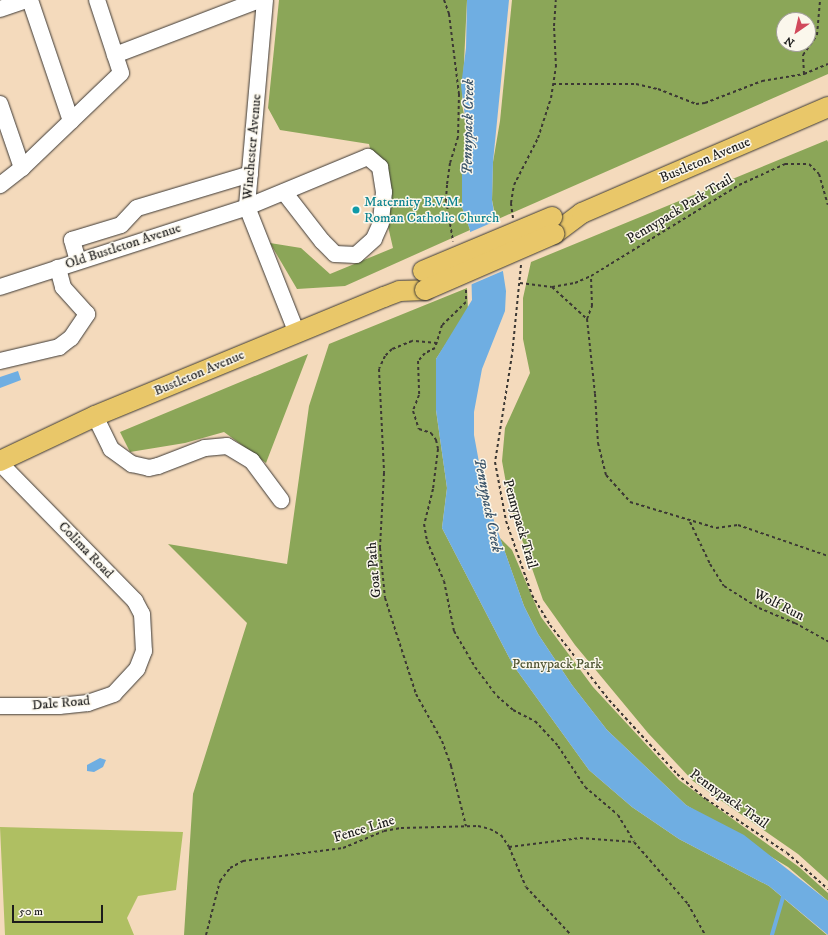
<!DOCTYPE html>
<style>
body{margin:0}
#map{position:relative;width:828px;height:935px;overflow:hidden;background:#f4dabc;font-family:"IM FELL DW Pica",serif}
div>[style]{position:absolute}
.green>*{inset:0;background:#afbf62}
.forest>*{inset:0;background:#8ba658}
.water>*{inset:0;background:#6faee2}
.pier>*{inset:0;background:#f4dabc}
.stream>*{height:3.5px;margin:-1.75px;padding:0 1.75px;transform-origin:1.75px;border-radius:1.75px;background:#6faee2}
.path>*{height:2px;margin-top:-1px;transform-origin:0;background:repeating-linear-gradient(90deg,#3c3834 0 3px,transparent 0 6px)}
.roads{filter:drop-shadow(0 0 1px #3c3834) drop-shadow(0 0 1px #3c3834)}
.minor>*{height:16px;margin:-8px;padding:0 8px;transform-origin:8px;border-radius:8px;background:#fff}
.major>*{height:20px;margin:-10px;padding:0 10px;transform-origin:10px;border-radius:10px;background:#e9c769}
.bridges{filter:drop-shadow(0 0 1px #3c3834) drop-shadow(0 0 1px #3c3834)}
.major-bridge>*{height:20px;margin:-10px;padding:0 10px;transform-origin:10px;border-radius:10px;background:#e9c769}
.dots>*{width:11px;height:11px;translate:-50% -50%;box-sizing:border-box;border:2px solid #fbf7ec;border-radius:50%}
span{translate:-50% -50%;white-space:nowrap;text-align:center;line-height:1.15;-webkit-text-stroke:3px #fbf7ec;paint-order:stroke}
.street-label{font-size:14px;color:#1c1c1c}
.culture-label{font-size:14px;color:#0d838f}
.left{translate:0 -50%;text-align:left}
.park-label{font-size:14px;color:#4f5534}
.water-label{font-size:15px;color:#3d566b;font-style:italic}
.north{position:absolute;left:776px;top:12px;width:40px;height:40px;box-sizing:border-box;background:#fbf7ec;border:1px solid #a29f99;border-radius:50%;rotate:214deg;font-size:11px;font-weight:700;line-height:16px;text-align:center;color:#1c1c1c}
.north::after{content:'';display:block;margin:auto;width:14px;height:18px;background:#d1495b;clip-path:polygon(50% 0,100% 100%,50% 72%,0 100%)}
.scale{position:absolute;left:12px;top:905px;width:91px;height:18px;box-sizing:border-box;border:2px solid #1c1c1c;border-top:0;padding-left:5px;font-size:12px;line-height:14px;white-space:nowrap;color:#1c1c1c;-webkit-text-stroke:3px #fbf7ec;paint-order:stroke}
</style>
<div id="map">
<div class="green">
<i style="clip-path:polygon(0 827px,183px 832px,176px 890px,138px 896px,127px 918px,134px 935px,5px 935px)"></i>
</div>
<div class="forest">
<i style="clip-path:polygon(279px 0,467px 0,462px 104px,467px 131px,462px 175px,462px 207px,470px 230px,345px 286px,297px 289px,270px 243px,301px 248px,330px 274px,393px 248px,369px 144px,280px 130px,268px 108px)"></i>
<i style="clip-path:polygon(evenodd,512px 0,828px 0,828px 74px,496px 220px,492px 200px,493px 162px,500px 121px,512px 0,784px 20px,808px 20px,808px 44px,784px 44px,784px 20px)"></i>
<i style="clip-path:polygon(827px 140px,828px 142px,828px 881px,798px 854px,693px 781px,648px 733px,575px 645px,543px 600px,510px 505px,502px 461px,505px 428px,530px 373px,523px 339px,523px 298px,531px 262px)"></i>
<i style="clip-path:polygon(467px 288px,468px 310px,436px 359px,436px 410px,447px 488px,442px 528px,513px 665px,589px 770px,632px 807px,679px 839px,769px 886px,827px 935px,184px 935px,193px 794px,247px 623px,168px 544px,287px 564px,309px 406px,329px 344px)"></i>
<i style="clip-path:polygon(308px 354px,266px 463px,224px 432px,185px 443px,130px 452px,120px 432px)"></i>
<i style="clip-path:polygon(500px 538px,512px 550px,541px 617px,593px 687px,679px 780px,799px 867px,828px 893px,828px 901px,788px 867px,686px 805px,607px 730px,572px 685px,538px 634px,524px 606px)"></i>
</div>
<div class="water">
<i style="clip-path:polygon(467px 0,509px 0,493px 162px,492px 200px,506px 291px,505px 311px,482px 369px,474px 412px,474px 435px,485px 495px,524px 606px,538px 634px,572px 685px,607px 730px,686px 805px,744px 835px,828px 901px,828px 935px,769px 886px,679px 839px,632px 807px,589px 770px,513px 665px,442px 528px,447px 488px,436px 410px,436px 359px,472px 300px,470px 230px,462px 207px,462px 175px,467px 131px,461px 86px,466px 48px)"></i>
<i style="clip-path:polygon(18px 371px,21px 380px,0 388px,0 377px)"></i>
<i style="clip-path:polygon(100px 758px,106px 760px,103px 767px,94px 772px,87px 771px,87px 765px)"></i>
</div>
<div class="pier">
<i style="clip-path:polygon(498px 220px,505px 270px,470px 285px,468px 233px)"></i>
</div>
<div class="stream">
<i style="left:772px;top:935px;width:43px;rotate:-73.7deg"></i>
</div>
<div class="path">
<i style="left:444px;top:0;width:15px;rotate:70deg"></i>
<i style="left:449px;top:14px;width:81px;rotate:82.9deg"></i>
<i style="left:459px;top:94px;width:43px;rotate:91.3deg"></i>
<i style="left:458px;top:137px;width:27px;rotate:107deg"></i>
<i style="left:450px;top:163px;width:22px;rotate:98deg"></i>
<i style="left:447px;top:185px;width:15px;rotate:94deg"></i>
<i style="left:446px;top:200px;width:42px;rotate:80.3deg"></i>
<i style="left:804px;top:74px;width:19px;rotate:-93deg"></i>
<i style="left:803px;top:55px;width:24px;rotate:-55deg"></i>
<i style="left:817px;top:35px;width:35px;rotate:-85deg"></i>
<i style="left:553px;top:84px;width:83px"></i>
<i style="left:636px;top:84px;width:23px;rotate:13deg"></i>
<i style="left:658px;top:89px;width:41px;rotate:21.5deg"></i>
<i style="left:696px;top:104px;width:9px;rotate:-6deg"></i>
<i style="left:705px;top:103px;width:61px;rotate:-21.1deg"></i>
<i style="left:762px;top:81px;width:43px;rotate:-9.5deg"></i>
<i style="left:804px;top:74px;width:26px;rotate:-23deg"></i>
<i style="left:513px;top:218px;width:15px;rotate:-98deg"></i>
<i style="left:511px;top:203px;width:18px;rotate:-81deg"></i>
<i style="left:514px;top:185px;width:53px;rotate:-62.9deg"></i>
<i style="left:538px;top:138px;width:42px;rotate:-72deg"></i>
<i style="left:551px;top:98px;width:31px;rotate:-81deg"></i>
<i style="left:556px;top:67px;width:41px;rotate:-92.8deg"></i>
<i style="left:554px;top:26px;width:26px;rotate:-86deg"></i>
<i style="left:521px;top:265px;width:90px;rotate:95.7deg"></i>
<i style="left:512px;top:355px;width:108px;rotate:99deg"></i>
<i style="left:495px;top:462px;width:60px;rotate:79.4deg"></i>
<i style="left:506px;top:521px;width:78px;rotate:70.6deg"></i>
<i style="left:532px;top:595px;width:35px;rotate:59deg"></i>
<i style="left:550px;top:625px;width:95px;rotate:51.8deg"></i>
<i style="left:609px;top:700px;width:100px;rotate:47.4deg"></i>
<i style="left:677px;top:774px;width:38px;rotate:41deg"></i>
<i style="left:706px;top:799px;width:97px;rotate:33.7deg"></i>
<i style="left:787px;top:853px;width:55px;rotate:41.3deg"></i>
<i style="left:520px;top:283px;width:32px;rotate:7deg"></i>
<i style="left:552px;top:287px;width:23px;rotate:-10deg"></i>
<i style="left:575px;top:283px;width:17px;rotate:-24deg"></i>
<i style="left:591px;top:276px;width:174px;rotate:-31.6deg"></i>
<i style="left:739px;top:185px;width:51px;rotate:-24.5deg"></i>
<i style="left:785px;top:164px;width:24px"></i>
<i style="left:809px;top:164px;width:14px;rotate:45deg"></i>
<i style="left:819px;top:174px;width:32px;rotate:74deg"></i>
<i style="left:552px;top:287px;width:47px;rotate:42.4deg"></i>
<i style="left:587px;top:319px;width:75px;rotate:83.9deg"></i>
<i style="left:595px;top:394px;width:49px;rotate:86.5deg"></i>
<i style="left:598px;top:443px;width:33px;rotate:76deg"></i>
<i style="left:606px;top:475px;width:36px;rotate:48deg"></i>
<i style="left:630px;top:502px;width:90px;rotate:16.8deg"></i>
<i style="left:716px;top:528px;width:22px;rotate:-8deg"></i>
<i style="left:738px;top:525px;width:95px;rotate:19deg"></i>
<i style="left:466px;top:290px;width:12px;rotate:90deg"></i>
<i style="left:466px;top:302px;width:33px;rotate:136deg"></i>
<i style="left:442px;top:325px;width:24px;rotate:107deg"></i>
<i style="left:435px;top:348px;width:11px;rotate:153deg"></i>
<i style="left:425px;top:353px;width:11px;rotate:131deg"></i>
<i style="left:418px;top:361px;width:34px;rotate:88deg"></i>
<i style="left:419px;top:395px;width:17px;rotate:111deg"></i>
<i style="left:413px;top:411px;width:19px;rotate:72deg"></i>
<i style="left:419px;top:429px;width:13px;rotate:18deg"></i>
<i style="left:431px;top:433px;width:9px;rotate:54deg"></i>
<i style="left:436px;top:440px;width:9px;rotate:77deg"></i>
<i style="left:438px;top:449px;width:40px;rotate:97.1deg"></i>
<i style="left:433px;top:489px;width:36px;rotate:104deg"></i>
<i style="left:424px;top:524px;width:17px;rotate:80deg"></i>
<i style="left:427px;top:541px;width:43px;rotate:67deg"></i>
<i style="left:444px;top:581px;width:51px;rotate:78.7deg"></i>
<i style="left:454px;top:631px;width:42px;rotate:59.7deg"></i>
<i style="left:475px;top:667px;width:36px;rotate:53deg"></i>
<i style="left:497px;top:696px;width:21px;rotate:41deg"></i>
<i style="left:513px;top:710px;width:25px;rotate:27deg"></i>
<i style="left:535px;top:721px;width:34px;rotate:47deg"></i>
<i style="left:558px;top:746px;width:49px;rotate:56.6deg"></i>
<i style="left:585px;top:787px;width:43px;rotate:40.3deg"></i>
<i style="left:618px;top:815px;width:31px;rotate:59deg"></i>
<i style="left:634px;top:842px;width:82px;rotate:48.9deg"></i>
<i style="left:688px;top:904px;width:35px;rotate:61deg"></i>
<i style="left:587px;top:319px;width:14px;rotate:-69deg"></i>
<i style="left:592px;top:306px;width:30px;rotate:-92deg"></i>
<i style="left:437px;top:343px;width:25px;rotate:-175deg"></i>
<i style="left:412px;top:341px;width:22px;rotate:158deg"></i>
<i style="left:392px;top:349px;width:10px;rotate:135deg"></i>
<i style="left:385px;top:356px;width:14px;rotate:115deg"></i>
<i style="left:379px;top:369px;width:104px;rotate:87.2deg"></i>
<i style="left:384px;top:473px;width:75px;rotate:93.1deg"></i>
<i style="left:380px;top:548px;width:50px;rotate:84.3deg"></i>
<i style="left:385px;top:598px;width:101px;rotate:72.1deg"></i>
<i style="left:416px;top:694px;width:54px;rotate:61deg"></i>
<i style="left:442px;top:741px;width:27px;rotate:70deg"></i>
<i style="left:451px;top:766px;width:62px;rotate:76deg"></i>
<i style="left:690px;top:522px;width:47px;rotate:64.5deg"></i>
<i style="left:710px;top:564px;width:26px;rotate:58deg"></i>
<i style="left:724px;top:586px;width:41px;rotate:32.2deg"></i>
<i style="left:759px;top:608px;width:39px;rotate:23deg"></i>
<i style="left:795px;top:623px;width:38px;rotate:29deg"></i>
<i style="left:509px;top:847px;width:72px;rotate:-7.2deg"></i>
<i style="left:580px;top:838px;width:54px;rotate:4.2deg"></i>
<i style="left:206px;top:935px;width:56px;rotate:-75.5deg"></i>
<i style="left:220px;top:881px;width:16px;rotate:-52deg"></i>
<i style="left:230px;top:868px;width:15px;rotate:-28deg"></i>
<i style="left:243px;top:861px;width:101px;rotate:-7.4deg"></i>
<i style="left:343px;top:848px;width:44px;rotate:-22.5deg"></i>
<i style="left:384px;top:831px;width:17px;rotate:-10deg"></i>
<i style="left:401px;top:828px;width:77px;rotate:-1.5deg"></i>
<i style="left:478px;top:826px;width:12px;rotate:14deg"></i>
<i style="left:490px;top:829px;width:13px;rotate:29deg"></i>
<i style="left:501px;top:835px;width:14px;rotate:56deg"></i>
<i style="left:509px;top:847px;width:43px;rotate:67deg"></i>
<i style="left:526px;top:887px;width:66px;rotate:46.8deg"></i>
</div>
<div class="roads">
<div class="minor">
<i style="left:30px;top:0;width:128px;rotate:71.3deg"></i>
<i style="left:265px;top:0;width:208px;rotate:95deg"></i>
<i style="left:247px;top:207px;width:136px;rotate:68.4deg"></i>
<i style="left:0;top:9px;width:28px;rotate:-19deg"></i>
<i style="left:115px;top:55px;width:154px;rotate:-20.9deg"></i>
<i style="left:0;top:104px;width:68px;rotate:71deg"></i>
<i style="left:22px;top:168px;width:28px;rotate:142deg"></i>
<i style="left:22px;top:168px;width:137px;rotate:-43.8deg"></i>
<i style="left:121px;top:73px;width:77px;rotate:-108.2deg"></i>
<i style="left:78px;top:261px;width:22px;rotate:-106deg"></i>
<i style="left:72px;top:240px;width:51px;rotate:-17deg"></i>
<i style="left:121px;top:225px;width:23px;rotate:-47deg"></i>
<i style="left:137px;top:208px;width:118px;rotate:-16.7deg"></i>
<i style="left:0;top:287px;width:260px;rotate:-17.9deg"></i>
<i style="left:247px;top:207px;width:131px;rotate:-22.5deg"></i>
<i style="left:368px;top:157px;width:16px;rotate:40deg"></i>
<i style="left:380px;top:167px;width:25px;rotate:81deg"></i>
<i style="left:384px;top:192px;width:31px;rotate:96deg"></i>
<i style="left:381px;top:223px;width:17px;rotate:114deg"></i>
<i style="left:374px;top:239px;width:24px;rotate:138deg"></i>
<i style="left:356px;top:255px;width:21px;rotate:-177deg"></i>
<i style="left:335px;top:254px;width:18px;rotate:-135deg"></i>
<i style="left:322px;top:241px;width:62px;rotate:-127.8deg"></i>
<i style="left:0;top:361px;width:61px;rotate:-13.3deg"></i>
<i style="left:59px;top:347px;width:15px;rotate:-37deg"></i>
<i style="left:71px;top:338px;width:29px;rotate:-56deg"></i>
<i style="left:87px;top:314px;width:36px;rotate:-132deg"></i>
<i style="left:63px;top:287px;width:20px;rotate:-105deg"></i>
<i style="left:95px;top:416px;width:37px;rotate:64deg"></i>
<i style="left:111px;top:449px;width:26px;rotate:36deg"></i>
<i style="left:132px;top:464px;width:17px;rotate:13deg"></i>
<i style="left:149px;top:468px;width:9px;rotate:-13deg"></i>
<i style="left:158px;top:466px;width:50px;rotate:-21deg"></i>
<i style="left:205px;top:448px;width:22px;rotate:-5deg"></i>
<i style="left:227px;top:446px;width:29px;rotate:31deg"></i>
<i style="left:252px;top:461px;width:49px;rotate:53.4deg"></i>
<i style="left:0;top:463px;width:193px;rotate:45.6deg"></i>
<i style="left:135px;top:601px;width:15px;rotate:62deg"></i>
<i style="left:142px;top:614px;width:37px;rotate:87deg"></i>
<i style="left:144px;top:651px;width:19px;rotate:111deg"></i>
<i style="left:137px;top:669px;width:34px;rotate:133deg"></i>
<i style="left:114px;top:694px;width:28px;rotate:161deg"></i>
<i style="left:88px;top:703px;width:29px;rotate:174deg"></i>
<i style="left:59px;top:706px;width:59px;rotate:180deg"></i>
</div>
<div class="major">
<i style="left:554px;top:234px;width:35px;rotate:-37deg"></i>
<i style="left:582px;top:213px;width:268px;rotate:-23.3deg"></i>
<i style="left:0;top:461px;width:105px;rotate:-25.3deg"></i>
<i style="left:95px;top:416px;width:313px;rotate:-22.4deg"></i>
<i style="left:384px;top:297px;width:17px;rotate:-21deg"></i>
<i style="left:400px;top:291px;width:25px;rotate:-2deg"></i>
</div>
</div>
<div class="bridges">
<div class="major-bridge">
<i style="left:423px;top:271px;width:140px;rotate:-22.7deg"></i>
<i style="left:425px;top:290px;width:141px;rotate:-23.5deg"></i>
</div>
</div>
<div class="dots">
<i style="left:356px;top:210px;background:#0f9aa8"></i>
</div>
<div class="street-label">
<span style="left:252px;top:147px;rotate:-85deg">Winchester Avenue</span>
<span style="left:705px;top:160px;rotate:-23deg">Bustleton Avenue</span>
<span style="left:680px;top:209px;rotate:-31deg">Pennypack Park Trail</span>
<span style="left:123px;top:246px;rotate:-18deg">Old Bustleton Avenue</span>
<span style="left:199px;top:373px;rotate:-23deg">Bustleton Avenue</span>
<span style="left:520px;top:524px;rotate:74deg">Pennypack Trail</span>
<span style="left:86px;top:550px;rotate:46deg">Colima Road</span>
<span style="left:374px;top:570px;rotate:-95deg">Goat Path</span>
<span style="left:779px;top:605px;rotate:26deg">Wolf Run</span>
<span style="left:61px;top:703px;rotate:-5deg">Dale Road</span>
<span style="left:729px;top:799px;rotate:35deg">Pennypack Trail</span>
<span style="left:364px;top:829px;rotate:-17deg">Fence Line</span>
</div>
<div class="culture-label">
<span class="left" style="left:364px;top:210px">Maternity B.V.M.<br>Roman Catholic Church</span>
</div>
<div class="park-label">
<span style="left:557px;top:664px">Pennypack Park</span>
</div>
<div class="water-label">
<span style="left:468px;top:127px;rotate:-89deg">Pennypack Creek</span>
<span style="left:488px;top:505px;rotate:79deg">Pennypack Creek</span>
</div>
<div class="north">N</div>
<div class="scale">50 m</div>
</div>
